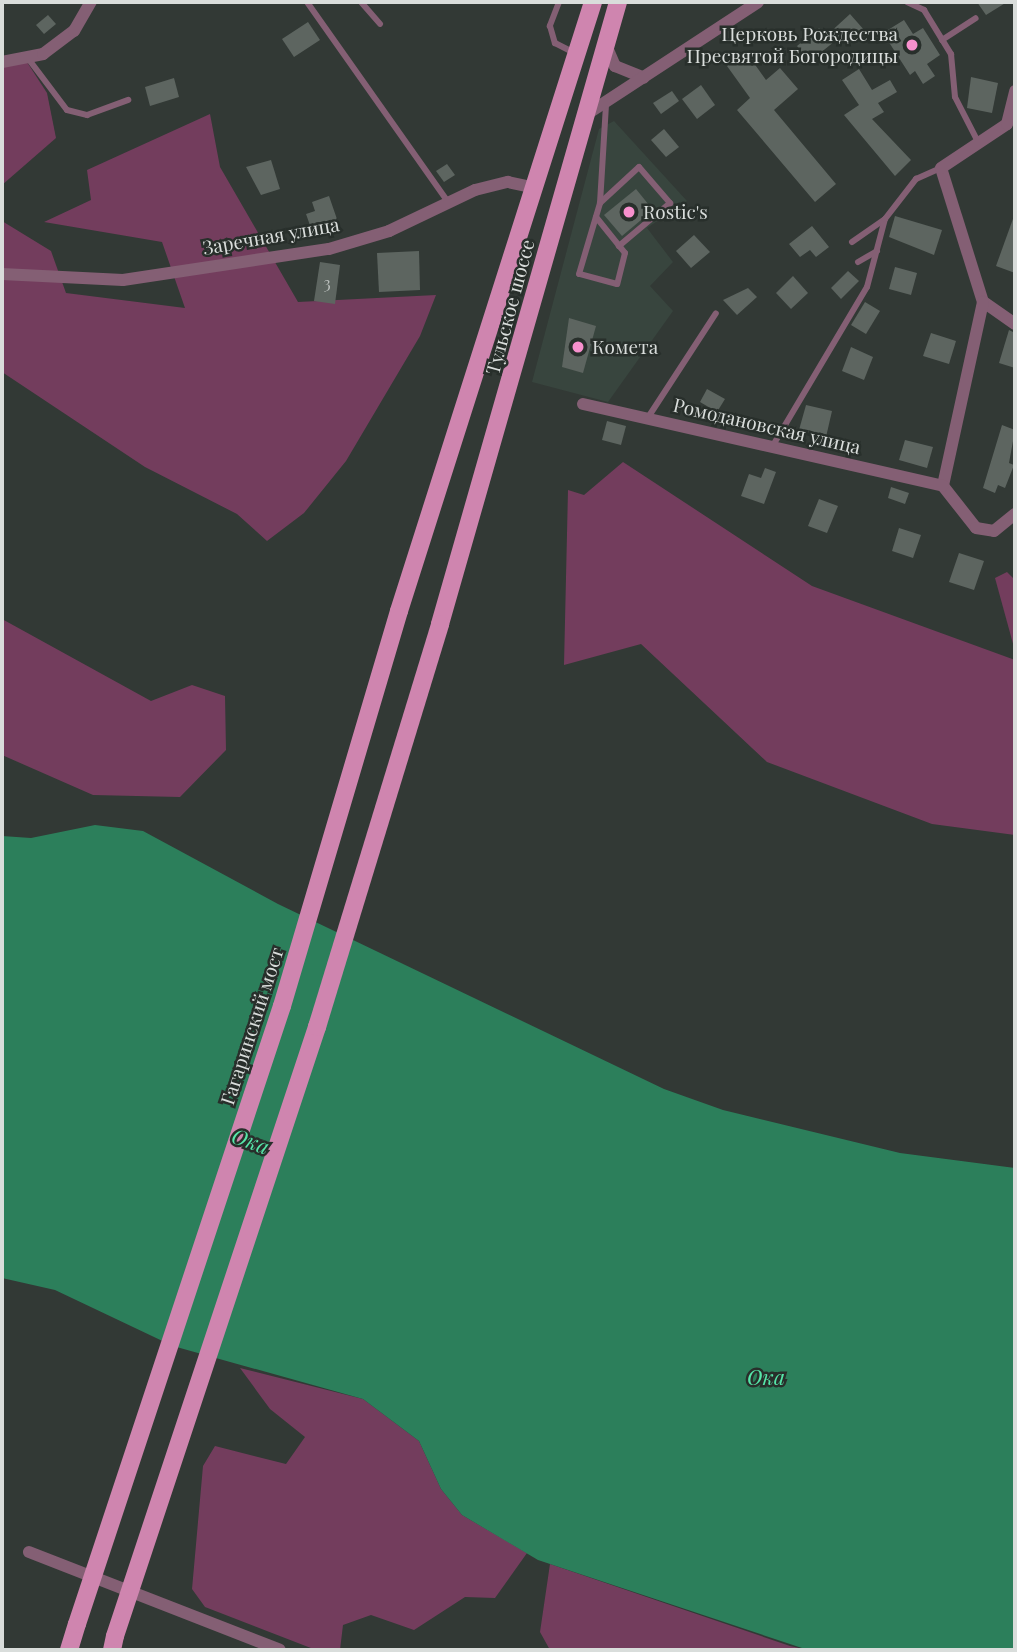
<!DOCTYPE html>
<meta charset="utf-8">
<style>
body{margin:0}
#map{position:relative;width:1017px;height:1652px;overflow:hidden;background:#323935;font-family:"Playfair Display",serif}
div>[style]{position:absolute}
.built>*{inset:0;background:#38453e}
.green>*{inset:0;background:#733d5d}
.water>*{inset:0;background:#2c7f5b}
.building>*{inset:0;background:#5d6560}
.service>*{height:6px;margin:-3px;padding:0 3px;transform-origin:3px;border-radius:3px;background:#845f74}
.minor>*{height:12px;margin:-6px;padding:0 6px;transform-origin:6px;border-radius:6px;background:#845f74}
.primary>*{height:18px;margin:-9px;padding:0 9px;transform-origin:9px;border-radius:9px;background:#cf85af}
.primary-bridge>*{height:18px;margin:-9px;padding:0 9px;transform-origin:9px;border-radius:9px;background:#cf85af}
.dots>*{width:19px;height:19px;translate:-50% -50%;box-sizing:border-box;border:4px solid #282f2b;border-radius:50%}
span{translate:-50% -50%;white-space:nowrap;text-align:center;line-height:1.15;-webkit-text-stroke:5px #282f2b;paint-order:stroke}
.number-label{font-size:16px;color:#babfbc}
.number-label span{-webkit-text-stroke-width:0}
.poi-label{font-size:19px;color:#d9dddb}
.right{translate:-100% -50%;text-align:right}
.left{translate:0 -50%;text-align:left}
.street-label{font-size:19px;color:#d9dddb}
.water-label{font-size:21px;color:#56e7a9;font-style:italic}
.frame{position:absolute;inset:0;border:4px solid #d9dddb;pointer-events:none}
</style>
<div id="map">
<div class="built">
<i style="clip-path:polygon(614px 121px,687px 201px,647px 228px,673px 262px,650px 286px,673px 311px,608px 402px,532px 382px,599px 129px)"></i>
</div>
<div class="green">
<i style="clip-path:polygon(25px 59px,47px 93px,56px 138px,2px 185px,2px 61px)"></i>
<i style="clip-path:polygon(210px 114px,220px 167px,298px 302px,436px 295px,420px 336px,346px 461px,304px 513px,267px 541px,237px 514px,145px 467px,2px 372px,2px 221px,51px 251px,66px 293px,185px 308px,162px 242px,44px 222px,91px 200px,87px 170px)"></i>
<i style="clip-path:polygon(623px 462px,812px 586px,1015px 660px,1015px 835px,932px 824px,767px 762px,641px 644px,564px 665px,568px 490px,584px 495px)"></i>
<i style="clip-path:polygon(1007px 572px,1015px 580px,1015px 651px,995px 578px)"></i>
<i style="clip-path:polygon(2px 619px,151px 701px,192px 685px,225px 696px,226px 750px,180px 797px,93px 795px,2px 755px)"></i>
<i style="clip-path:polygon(240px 1368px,363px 1399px,419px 1441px,441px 1489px,462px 1515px,527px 1553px,495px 1598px,465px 1597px,414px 1630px,371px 1615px,343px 1625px,340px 1650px,316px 1650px,205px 1607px,192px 1589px,203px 1466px,215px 1446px,286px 1464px,305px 1437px,270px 1409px)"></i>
<i style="clip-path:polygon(550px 1564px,790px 1646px,808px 1650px,550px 1650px,540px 1632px)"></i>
</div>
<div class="water">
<i style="clip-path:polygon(95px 825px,143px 831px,278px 904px,664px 1089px,723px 1110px,900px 1153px,1015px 1168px,1015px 1650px,808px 1650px,538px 1560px,462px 1515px,441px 1489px,419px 1441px,363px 1399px,173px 1346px,55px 1290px,2px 1278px,2px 836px,31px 838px)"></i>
</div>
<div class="building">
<i style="clip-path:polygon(977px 2px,1007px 2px,986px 15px)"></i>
<i style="clip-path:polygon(850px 14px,865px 31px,853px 42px,845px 33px,809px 62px,797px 46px,819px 28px,826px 36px)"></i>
<i style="clip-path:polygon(48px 15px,56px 24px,44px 34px,36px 25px)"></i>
<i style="clip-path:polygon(904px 20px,913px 34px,923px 28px,940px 55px,927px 64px,935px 76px,923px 84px,915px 71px,910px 75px,883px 33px)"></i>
<i style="clip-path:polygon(308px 22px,320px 40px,294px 57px,282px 39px)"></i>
<i style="clip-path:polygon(746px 52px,766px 80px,780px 68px,798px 89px,774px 110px,836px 184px,815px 202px,737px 110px,750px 98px,727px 66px)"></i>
<i style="clip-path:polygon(859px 69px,872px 90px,890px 80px,897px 92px,878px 103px,884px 112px,872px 119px,911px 160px,895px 176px,844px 115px,859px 105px,842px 80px)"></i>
<i style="clip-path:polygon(971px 77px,998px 83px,992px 113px,967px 108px)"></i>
<i style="clip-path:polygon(174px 78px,179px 97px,150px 106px,145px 87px)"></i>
<i style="clip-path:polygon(701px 85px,715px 105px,697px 119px,682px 99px)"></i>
<i style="clip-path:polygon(672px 91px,679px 101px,661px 114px,653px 103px)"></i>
<i style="clip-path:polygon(664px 129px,679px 147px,666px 157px,651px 140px)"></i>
<i style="clip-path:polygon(271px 160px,280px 189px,261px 195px,246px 167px)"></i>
<i style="clip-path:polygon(447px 164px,455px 175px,444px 182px,436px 171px)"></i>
<i style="clip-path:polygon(636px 189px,653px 210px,622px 236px,604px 215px)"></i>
<i style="clip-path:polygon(329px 196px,338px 222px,312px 231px,306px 214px,315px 211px,312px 202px)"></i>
<i style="clip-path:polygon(895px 216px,942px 230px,934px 255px,889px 237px)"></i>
<i style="clip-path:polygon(1014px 216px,1015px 216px,1015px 273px,996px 266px)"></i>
<i style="clip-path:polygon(812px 226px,829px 247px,816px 257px,810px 250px,800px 257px,789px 244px)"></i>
<i style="clip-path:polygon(694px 235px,710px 252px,691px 268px,676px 251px)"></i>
<i style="clip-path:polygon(419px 251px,420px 290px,379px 292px,377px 253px)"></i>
<i style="clip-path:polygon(320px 262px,340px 265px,335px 304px,314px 301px)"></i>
<i style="clip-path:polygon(895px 267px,917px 273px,911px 295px,889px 289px)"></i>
<i style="clip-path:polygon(848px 271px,859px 281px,841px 299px,831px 288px)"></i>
<i style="clip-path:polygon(793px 276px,808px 293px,791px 309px,776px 293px)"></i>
<i style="clip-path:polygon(748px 288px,757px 297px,737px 315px,723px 300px)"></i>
<i style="clip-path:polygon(865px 302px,880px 311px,866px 334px,851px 325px)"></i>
<i style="clip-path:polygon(569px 318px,596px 326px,583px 373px,562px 367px)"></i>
<i style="clip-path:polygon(1009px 330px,1015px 333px,1015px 368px,999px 363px)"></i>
<i style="clip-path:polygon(931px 333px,956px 341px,949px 364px,923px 356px)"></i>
<i style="clip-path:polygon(851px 347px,873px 357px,864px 380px,842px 371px)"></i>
<i style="clip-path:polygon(707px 389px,725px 399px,717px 412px,700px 402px)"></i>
<i style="clip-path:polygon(806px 405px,832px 411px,826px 437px,799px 430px)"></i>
<i style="clip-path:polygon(607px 421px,626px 426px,621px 445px,602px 440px)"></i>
<i style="clip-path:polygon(1002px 425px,1015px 430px,1009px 463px,1014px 465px,1005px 488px,998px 485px,995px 493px,983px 488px)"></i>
<i style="clip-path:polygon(905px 440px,933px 447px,927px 468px,899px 460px)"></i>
<i style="clip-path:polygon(765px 468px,776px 472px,764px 504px,741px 496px,749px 474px,761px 478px)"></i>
<i style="clip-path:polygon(891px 487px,909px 493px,905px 504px,888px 498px)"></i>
<i style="clip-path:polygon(819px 499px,838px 506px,827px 533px,808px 526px)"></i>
<i style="clip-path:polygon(899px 528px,921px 535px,913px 558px,892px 551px)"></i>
<i style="clip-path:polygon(959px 553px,984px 561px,974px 590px,949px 582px)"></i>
</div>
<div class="service">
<i style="left:307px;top:2px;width:245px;rotate:54.8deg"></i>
<i style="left:361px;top:2px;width:29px;rotate:49deg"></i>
<i style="left:559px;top:2px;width:26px;rotate:111deg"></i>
<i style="left:550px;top:26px;width:18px;rotate:74deg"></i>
<i style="left:555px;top:43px;width:22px;rotate:27deg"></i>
<i style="left:907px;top:2px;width:19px;rotate:25deg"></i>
<i style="left:924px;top:10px;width:52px;rotate:58.5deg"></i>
<i style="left:951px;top:54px;width:43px;rotate:84.7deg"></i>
<i style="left:955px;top:97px;width:53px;rotate:62.9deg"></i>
<i style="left:942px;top:40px;width:40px;rotate:-32.9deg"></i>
<i style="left:27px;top:57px;width:66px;rotate:53deg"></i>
<i style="left:67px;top:110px;width:21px;rotate:14deg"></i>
<i style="left:87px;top:115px;width:44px;rotate:-20.1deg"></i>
<i style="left:600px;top:203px;width:53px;rotate:-42.7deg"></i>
<i style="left:639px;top:167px;width:48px;rotate:49.3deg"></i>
<i style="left:670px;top:203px;width:67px;rotate:139.9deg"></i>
<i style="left:596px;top:217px;width:46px;rotate:51.1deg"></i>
<i style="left:625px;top:253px;width:32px;rotate:104deg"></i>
<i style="left:617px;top:284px;width:39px;rotate:-165deg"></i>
<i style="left:579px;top:274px;width:74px;rotate:-73.5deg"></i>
<i style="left:600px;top:203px;width:97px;rotate:-86.5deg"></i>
<i style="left:852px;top:242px;width:40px;rotate:-34.9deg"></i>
<i style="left:858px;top:262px;width:22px;rotate:-30deg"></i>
<i style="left:647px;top:419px;width:126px;rotate:-56.9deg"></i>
<i style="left:772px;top:447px;width:186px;rotate:-59.3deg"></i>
<i style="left:867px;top:287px;width:70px;rotate:-75.2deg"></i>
<i style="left:885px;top:219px;width:51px;rotate:-52.2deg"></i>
<i style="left:916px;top:179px;width:27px;rotate:-24deg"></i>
</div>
<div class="minor">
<i style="left:606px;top:45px;width:23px;rotate:67deg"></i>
<i style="left:615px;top:66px;width:31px;rotate:22deg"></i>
<i style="left:2px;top:62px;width:42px;rotate:-11deg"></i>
<i style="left:43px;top:54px;width:39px;rotate:-37deg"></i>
<i style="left:74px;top:31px;width:34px;rotate:-60deg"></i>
<i style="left:584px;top:116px;width:208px;rotate:-33.2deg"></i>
<i style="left:2px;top:274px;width:121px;rotate:2.8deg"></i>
<i style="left:123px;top:280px;width:208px;rotate:-8.6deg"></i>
<i style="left:329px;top:249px;width:63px;rotate:-16.7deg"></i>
<i style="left:389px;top:231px;width:95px;rotate:-25.5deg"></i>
<i style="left:475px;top:190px;width:34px;rotate:-14deg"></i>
<i style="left:508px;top:182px;width:29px;rotate:12deg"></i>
<i style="left:983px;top:302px;width:140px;rotate:-107.4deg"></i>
<i style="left:941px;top:168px;width:79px;rotate:-33.7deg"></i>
<i style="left:1007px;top:124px;width:34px;rotate:-76deg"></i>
<i style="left:1015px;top:324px;width:39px;rotate:-145deg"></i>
<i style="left:983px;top:302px;width:188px;rotate:102.3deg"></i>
<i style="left:943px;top:486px;width:53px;rotate:51.8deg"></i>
<i style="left:976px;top:528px;width:18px;rotate:9deg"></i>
<i style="left:994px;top:531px;width:27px;rotate:-39deg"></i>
<i style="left:583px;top:404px;width:369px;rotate:12.8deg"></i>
<i style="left:29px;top:1552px;width:269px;rotate:21.3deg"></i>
</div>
<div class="primary">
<i style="left:399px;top:611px;width:639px;rotate:-72.33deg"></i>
<i style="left:440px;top:624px;width:647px;rotate:-74.03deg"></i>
<i style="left:69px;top:1650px;width:27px;rotate:-73deg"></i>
<i style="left:112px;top:1650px;width:14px;rotate:-78deg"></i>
</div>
<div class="primary-bridge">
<i style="left:77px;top:1624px;width:651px;rotate:-71.65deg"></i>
<i style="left:282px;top:1006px;width:412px;rotate:-73.5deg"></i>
<i style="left:115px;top:1636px;width:642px;rotate:-71.65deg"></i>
<i style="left:317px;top:1027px;width:421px;rotate:-73deg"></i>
</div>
<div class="dots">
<i style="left:912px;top:45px;background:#f790cd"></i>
<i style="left:629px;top:212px;background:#f790cd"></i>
<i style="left:578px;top:347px;background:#f790cd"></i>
</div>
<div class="number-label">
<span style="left:327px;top:283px">3</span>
</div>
<div class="poi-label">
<span class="right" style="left:898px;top:45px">Церковь Рождества<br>Пресвятой Богородицы</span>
<span class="left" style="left:643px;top:212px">Rostic's</span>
<span class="left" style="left:592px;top:347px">Комета</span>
</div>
<div class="street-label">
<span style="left:271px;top:236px;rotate:-10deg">Заречная улица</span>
<span style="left:510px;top:307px;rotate:-75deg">Тульское шоссе</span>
<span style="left:767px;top:426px;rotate:13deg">Ромодановская улица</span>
<span style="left:252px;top:1026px;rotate:-72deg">Гагаринский мост</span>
</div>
<div class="water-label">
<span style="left:251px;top:1140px;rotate:20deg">Ока</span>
<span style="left:766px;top:1376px">Ока</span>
</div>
<div class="frame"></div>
</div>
